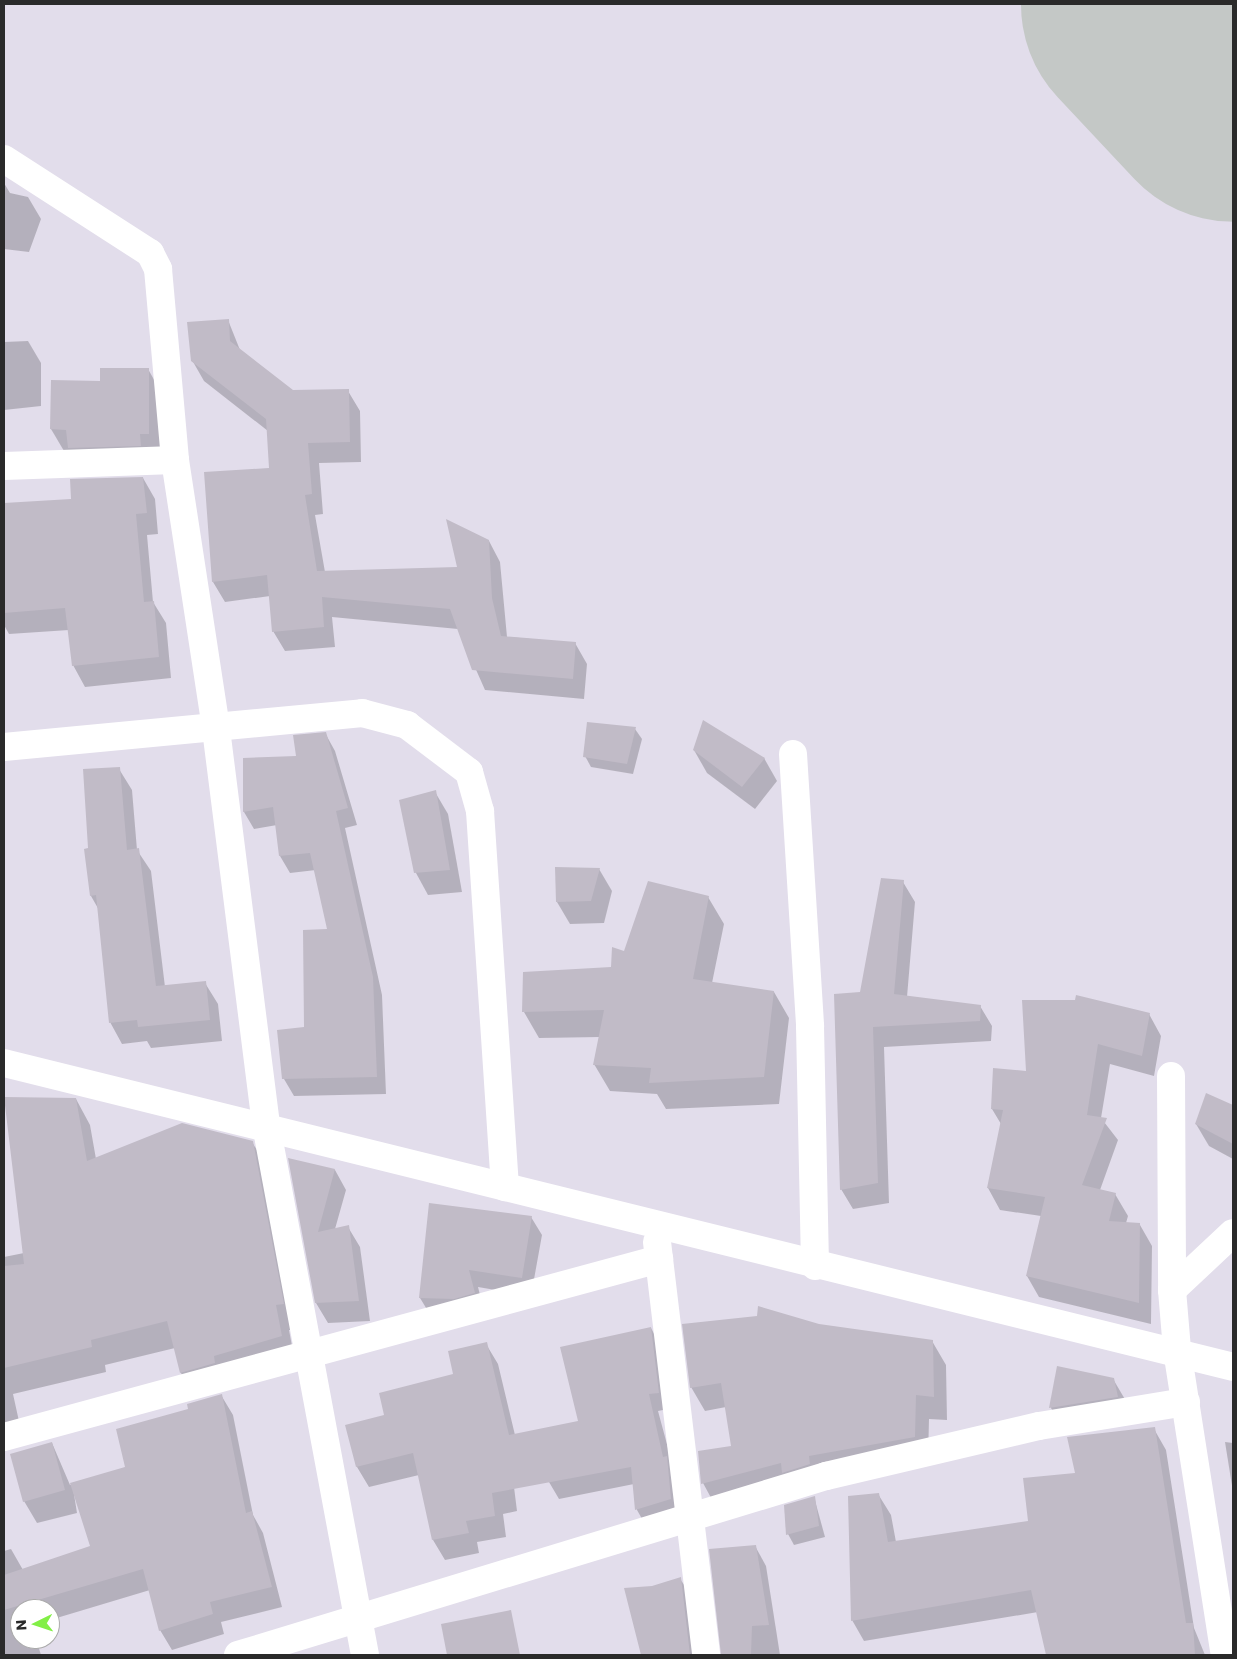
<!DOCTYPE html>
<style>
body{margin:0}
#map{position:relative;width:1237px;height:1659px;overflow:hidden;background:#e2ddeb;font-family:Poppins,sans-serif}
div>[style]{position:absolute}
.shadow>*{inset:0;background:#0003}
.runway>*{height:271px;margin:-135.5px;padding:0 135.5px;transform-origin:135.5px;border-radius:135.5px;background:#c4c8c6}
.building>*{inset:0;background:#c1bbc7}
.minor>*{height:28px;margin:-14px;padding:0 14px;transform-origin:14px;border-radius:14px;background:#fff}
span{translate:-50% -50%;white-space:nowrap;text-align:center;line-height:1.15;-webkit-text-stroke:5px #fff;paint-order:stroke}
.frame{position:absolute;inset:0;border:5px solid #2a2a2a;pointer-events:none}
.north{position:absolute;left:10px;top:1599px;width:50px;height:50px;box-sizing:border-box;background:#fff;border:1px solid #aaa;border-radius:50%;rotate:266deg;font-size:14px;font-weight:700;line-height:20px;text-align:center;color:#2a2a2a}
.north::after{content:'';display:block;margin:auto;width:18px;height:22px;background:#82ef46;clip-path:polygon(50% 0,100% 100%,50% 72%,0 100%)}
</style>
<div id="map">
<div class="shadow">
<i style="clip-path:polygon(4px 183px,10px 193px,28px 197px,41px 219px,29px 252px,4px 249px)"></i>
<i style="clip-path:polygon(228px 320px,240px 350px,293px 391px,348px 391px,360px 411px,361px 462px,319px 463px,323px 514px,315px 515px,325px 572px,459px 568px,489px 541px,500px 562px,507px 637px,575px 643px,587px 664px,584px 699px,485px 690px,458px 629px,332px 617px,335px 647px,285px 651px,273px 631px,270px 596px,225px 602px,213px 582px,270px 470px,268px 431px,204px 381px,192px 360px)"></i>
<i style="clip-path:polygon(28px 341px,41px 363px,41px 406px,4px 410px,4px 342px)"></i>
<i style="clip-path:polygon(148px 369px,161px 392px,161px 456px,64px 451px,51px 429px,101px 383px)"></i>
<i style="clip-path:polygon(143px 478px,155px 499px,158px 534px,147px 535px,153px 602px,166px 623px,171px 678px,85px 687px,73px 665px,69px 630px,9px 634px,4px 625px,4px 504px,73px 500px)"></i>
<i style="clip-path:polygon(635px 729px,642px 739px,633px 774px,591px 767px,585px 756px)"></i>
<i style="clip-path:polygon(325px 733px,335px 751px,357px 825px,345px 828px,382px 995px,386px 1094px,294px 1096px,284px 1079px,278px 1031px,305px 1028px,329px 930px,316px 870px,290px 873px,280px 856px,277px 825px,254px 829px,244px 812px,244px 759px,297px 757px)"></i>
<i style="clip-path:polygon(694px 750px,764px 758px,777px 781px,755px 809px,707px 773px)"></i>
<i style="clip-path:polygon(119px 769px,132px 790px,137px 850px,151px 871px,165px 987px,205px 983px,218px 1004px,222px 1041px,151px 1048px,147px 1041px,122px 1044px,110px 1022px,99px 910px,91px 896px,89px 849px)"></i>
<i style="clip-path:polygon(435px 792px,448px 814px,462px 892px,428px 895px,416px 873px,400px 801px)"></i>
<i style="clip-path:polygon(599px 869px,612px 891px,604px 923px,570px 924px,557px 902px)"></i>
<i style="clip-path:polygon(903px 882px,915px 902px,907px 997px,980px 1006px,992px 1026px,991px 1041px,884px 1047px,889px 1203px,853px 1209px,841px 1189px,861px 994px)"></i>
<i style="clip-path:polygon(708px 897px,724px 924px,712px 983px,774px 992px,789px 1018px,779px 1104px,666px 1109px,657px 1094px,610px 1091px,594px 1064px,600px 1037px,539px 1038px,524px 1012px,612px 968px,625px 952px)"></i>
<i style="clip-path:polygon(1149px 1014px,1161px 1036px,1154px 1076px,1110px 1064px,1101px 1118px,1118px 1140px,1100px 1190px,1115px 1194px,1128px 1216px,1126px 1223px,1140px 1225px,1152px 1246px,1151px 1324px,1039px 1297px,1027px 1276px,1041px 1216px,1000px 1210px,988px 1188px,1001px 1124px,992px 1109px,1027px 1073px)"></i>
<i style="clip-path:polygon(1207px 1095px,1233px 1107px,1233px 1159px,1209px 1146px,1196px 1124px)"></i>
<i style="clip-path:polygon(76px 1099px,90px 1125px,96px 1159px,252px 1142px,267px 1167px,297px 1330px,289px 1330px,295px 1362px,195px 1398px,181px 1373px,175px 1348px,105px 1365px,106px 1372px,13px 1394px,24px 1444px,4px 1449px,4px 1257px,24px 1253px)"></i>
<i style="clip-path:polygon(290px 1160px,335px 1170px,346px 1190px,335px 1229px,348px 1227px,360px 1247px,370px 1321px,328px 1323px,316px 1303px)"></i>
<i style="clip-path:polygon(531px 1217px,542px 1235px,531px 1296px,478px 1287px,484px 1311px,431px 1316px,420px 1298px)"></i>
<i style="clip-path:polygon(819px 1325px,932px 1341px,946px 1365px,947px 1420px,929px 1419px,928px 1460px,716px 1507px,703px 1483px,733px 1447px,726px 1407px,705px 1411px,691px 1387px)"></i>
<i style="clip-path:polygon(651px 1328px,660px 1345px,668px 1409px,658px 1411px,675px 1474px,680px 1515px,646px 1526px,637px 1510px,634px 1484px,559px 1499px,549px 1482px)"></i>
<i style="clip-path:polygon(486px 1344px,498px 1364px,525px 1477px,513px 1479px,517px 1511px,503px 1514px,506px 1537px,477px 1542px,479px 1553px,445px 1560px,433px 1540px,419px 1475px,369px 1487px,357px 1467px,347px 1426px,386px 1416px,455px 1375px)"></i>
<i style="clip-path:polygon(1058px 1368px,1113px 1379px,1126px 1401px,1063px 1430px,1051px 1408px)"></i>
<i style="clip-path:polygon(221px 1395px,233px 1415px,253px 1515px,263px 1533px,282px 1607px,221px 1622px,224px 1634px,172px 1650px,160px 1630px,150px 1590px,50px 1620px,50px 1609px,20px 1609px,20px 1639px,36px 1639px,41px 1655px,4px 1655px,4px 1551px,11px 1549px,23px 1570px,91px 1547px,73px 1488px,77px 1513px,37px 1523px,24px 1501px,52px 1443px,70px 1485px,127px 1467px,189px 1410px)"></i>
<i style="clip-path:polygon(1154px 1429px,1166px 1450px,1194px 1628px,1205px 1655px,1049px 1655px,1038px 1612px,864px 1641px,852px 1620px,878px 1494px,891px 1515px,896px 1542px,1029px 1522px,1076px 1474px)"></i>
<i style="clip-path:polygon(1225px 1442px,1233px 1443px,1233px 1492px)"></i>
<i style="clip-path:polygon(814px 1497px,825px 1537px,794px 1545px,788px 1534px)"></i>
<i style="clip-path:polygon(755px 1546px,766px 1566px,780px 1655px,728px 1655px,722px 1645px)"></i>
<i style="clip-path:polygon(680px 1579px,687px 1589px,694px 1655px,643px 1655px,652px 1588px)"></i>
<i style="clip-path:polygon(442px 1625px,510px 1635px,510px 1655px,448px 1655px)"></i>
<i style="clip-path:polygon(593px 1654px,612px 1655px,593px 1655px)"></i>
</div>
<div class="runway">
<i style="left:1156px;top:4px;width:112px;rotate:46.8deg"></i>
</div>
<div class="building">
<i style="clip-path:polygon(229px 319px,230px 341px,293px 390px,349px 389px,350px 442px,308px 443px,312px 494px,305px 495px,317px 571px,457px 567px,446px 519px,489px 540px,492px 598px,501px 636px,576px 642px,573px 679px,472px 670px,450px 609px,322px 597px,324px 627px,272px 632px,267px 575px,212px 582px,204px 472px,269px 468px,266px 419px,191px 361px,187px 322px)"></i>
<i style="clip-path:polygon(100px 368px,149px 368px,149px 434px,140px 434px,141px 446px,68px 448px,66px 430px,50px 429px,51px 380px,100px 381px)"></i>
<i style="clip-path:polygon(143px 477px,147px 513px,136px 514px,144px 602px,154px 601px,159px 657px,72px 666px,65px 608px,4px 613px,4px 503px,71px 499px,70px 479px)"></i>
<i style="clip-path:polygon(703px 720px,765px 758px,742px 787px,693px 750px)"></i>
<i style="clip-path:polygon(587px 722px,636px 727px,627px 764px,583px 757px)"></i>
<i style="clip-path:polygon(326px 732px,348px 808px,336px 811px,373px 977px,377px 1077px,282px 1079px,277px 1030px,304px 1027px,303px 930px,327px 929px,310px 853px,279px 856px,273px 807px,243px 812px,243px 758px,296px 756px,293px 735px)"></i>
<i style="clip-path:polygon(120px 767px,127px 850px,139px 848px,156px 986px,206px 981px,210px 1020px,138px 1027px,137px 1020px,109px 1023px,96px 895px,90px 896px,84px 849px,88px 848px,83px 769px)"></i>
<i style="clip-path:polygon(436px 790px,450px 870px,414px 873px,399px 800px)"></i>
<i style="clip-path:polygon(555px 867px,600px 868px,591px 901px,556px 902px)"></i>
<i style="clip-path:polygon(881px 878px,904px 880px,894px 994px,981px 1005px,980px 1021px,873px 1027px,878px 1183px,840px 1190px,834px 994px,860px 992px)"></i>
<i style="clip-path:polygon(648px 881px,709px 896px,693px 979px,774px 991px,764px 1077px,649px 1083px,651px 1068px,593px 1065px,604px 1010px,522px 1012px,523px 972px,611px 967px,612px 947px,624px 951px)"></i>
<i style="clip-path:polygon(1076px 995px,1150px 1013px,1142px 1056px,1098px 1044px,1087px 1115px,1107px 1118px,1082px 1185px,1116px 1193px,1109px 1221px,1140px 1223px,1139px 1303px,1026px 1276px,1045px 1197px,987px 1188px,1003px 1110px,991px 1109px,993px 1068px,1026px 1071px,1022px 1000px,1075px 1000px)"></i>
<i style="clip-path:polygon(1206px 1093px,1233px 1105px,1233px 1144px,1195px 1124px)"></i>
<i style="clip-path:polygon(4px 1097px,76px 1098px,87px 1161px,182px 1123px,253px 1141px,284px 1304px,276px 1305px,282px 1336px,214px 1356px,215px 1363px,180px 1373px,167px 1321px,91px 1340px,92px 1347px,4px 1368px,4px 1266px,24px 1264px)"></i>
<i style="clip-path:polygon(288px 1158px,335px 1169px,318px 1232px,349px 1225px,359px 1301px,315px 1303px)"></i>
<i style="clip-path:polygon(429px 1203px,532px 1216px,522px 1278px,469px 1270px,475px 1293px,454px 1299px,419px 1298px)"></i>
<i style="clip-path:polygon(758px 1306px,819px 1324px,933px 1340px,934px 1397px,916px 1395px,915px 1437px,809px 1456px,810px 1464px,782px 1473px,781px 1463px,701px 1484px,698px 1451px,731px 1446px,721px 1383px,690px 1388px,682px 1324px,757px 1316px)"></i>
<i style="clip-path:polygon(651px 1327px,659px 1393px,649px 1394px,663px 1457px,667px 1456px,671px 1499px,635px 1510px,631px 1467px,492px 1493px,495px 1516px,466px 1521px,469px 1533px,432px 1540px,413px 1453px,356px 1467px,345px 1425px,384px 1415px,379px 1393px,453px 1374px,448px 1351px,487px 1342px,509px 1435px,578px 1421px,560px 1347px)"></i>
<i style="clip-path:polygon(1057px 1366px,1114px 1378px,1118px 1397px,1049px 1408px)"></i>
<i style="clip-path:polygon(222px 1394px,246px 1513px,252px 1511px,272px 1587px,210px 1602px,213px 1614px,159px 1631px,143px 1569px,4px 1610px,4px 1575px,90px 1546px,70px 1483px,125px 1467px,116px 1429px,188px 1409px,187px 1404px)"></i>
<i style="clip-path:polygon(1155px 1427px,1186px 1623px,1193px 1623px,1195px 1655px,1046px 1655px,1031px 1590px,851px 1621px,848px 1496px,879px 1493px,888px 1542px,1028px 1521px,1023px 1478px,1075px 1473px,1067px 1437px)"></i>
<i style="clip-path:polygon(52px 1442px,65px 1490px,23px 1502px,10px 1454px)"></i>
<i style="clip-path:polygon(815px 1496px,819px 1526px,786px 1535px,784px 1505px)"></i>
<i style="clip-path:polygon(756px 1545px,769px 1625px,752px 1626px,751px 1655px,721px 1655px,709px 1549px)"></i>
<i style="clip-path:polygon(681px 1577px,690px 1655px,641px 1655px,624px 1588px,652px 1586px)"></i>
<i style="clip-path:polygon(511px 1610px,520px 1655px,447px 1655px,441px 1624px)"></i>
</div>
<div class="minor">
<i style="left:4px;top:159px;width:174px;rotate:32.8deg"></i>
<i style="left:150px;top:253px;width:18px;rotate:63deg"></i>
<i style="left:158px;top:269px;width:192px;rotate:84.9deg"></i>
<i style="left:175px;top:460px;width:272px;rotate:81.3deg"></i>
<i style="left:216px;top:729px;width:404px;rotate:82.8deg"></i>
<i style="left:267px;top:1130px;width:534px;rotate:79.43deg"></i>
<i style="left:4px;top:466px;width:171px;rotate:-2deg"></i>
<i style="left:4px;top:747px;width:360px;rotate:-5.4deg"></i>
<i style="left:362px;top:713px;width:47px;rotate:14.9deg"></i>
<i style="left:407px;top:725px;width:78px;rotate:37.2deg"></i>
<i style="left:469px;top:772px;width:41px;rotate:74.2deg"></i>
<i style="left:480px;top:811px;width:377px;rotate:86.2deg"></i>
<i style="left:793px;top:754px;width:273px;rotate:86.4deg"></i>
<i style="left:810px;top:1026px;width:240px;rotate:88.8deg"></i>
<i style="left:4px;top:1063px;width:1266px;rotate:13.89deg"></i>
<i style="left:1171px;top:1076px;width:214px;rotate:89.7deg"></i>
<i style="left:1172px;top:1290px;width:60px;rotate:85.2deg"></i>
<i style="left:1177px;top:1350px;width:309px;rotate:81.1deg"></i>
<i style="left:657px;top:1242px;width:416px;rotate:83.2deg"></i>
<i style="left:1172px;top:1290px;width:83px;rotate:-43.1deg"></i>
<i style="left:4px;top:1437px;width:679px;rotate:-15.2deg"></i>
<i style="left:238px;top:1655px;width:615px;rotate:-16.93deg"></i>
<i style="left:826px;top:1476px;width:219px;rotate:-13.2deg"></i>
<i style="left:1039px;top:1426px;width:149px;rotate:-9.3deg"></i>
</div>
<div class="frame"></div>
<div class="north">N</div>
</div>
